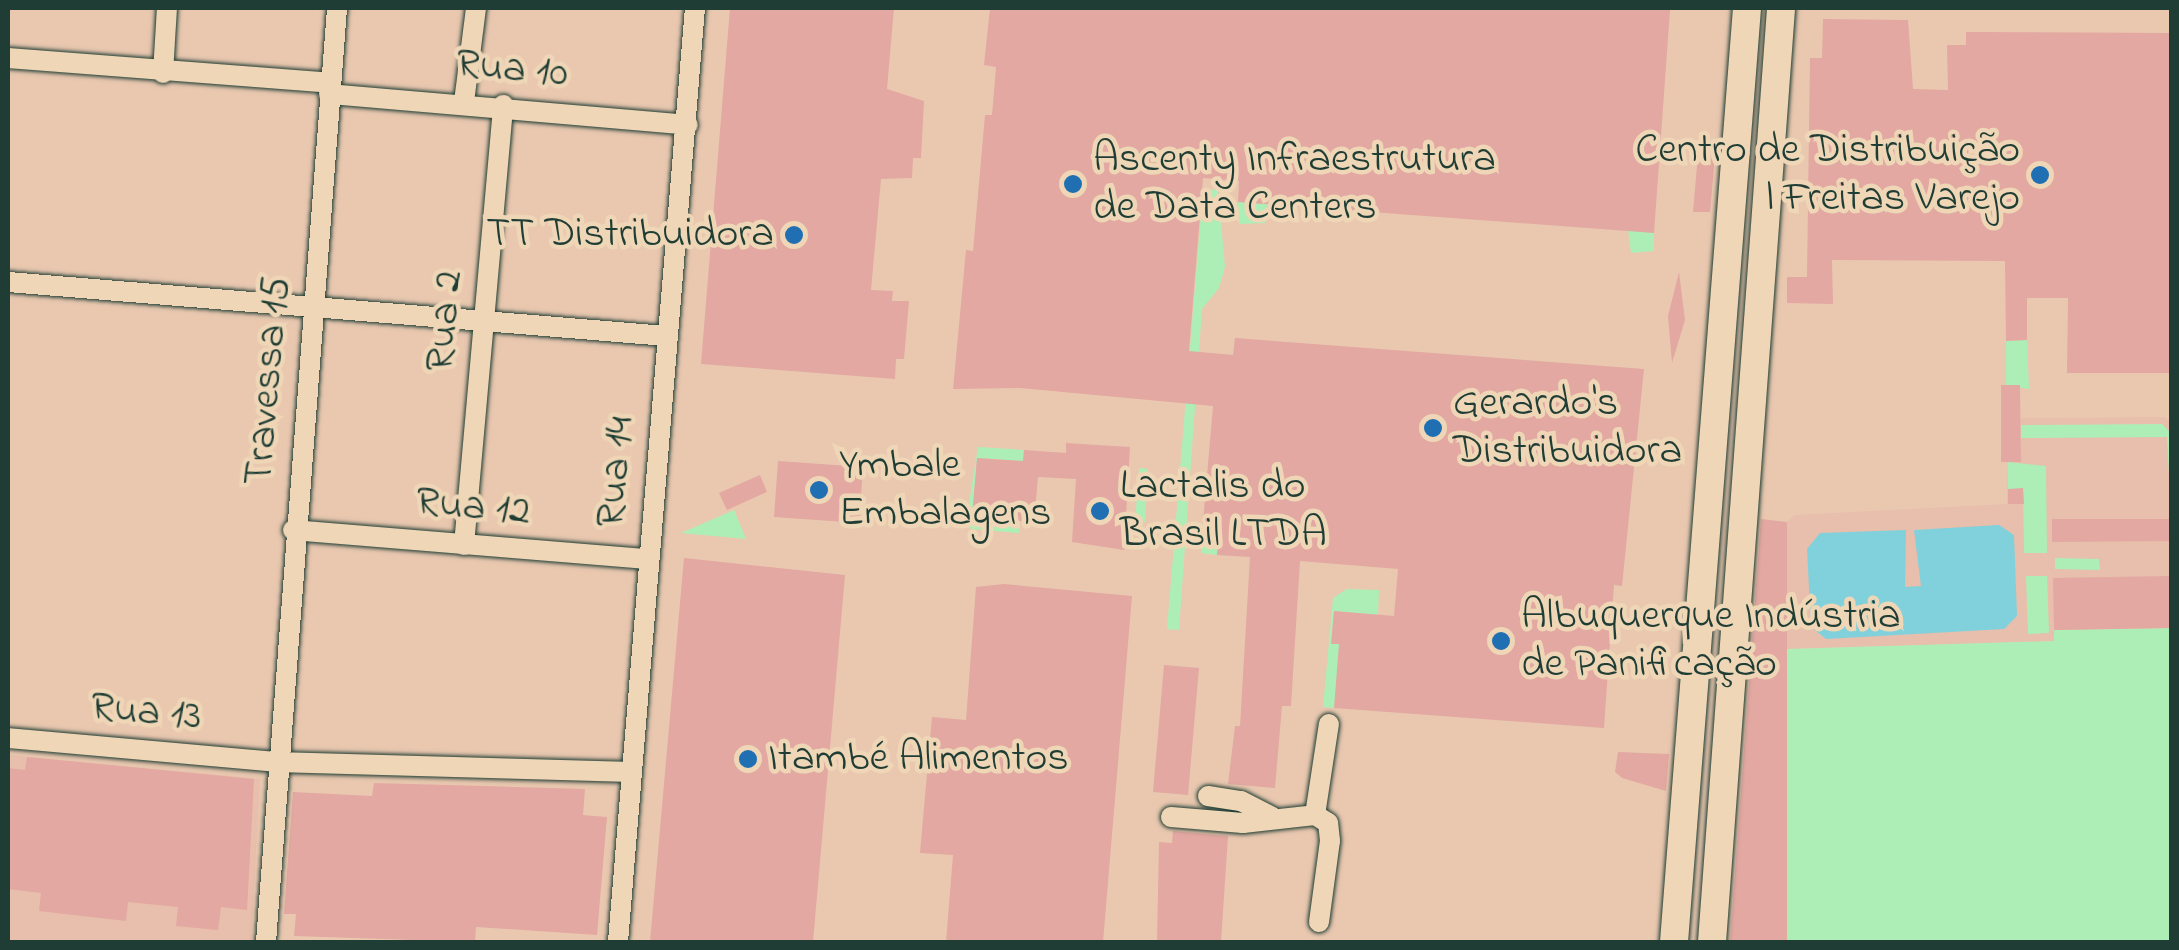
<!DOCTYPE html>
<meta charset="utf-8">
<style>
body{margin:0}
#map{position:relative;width:2179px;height:950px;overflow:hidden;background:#eac8b0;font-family:"Indie Flower",sans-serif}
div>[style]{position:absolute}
.built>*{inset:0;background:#e8beac}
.green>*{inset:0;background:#adeeb6}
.water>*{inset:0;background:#80d1db}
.building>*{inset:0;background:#e2a8a1}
.roads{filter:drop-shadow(0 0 2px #1f3d34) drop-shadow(0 0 2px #1f3d34)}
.street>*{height:20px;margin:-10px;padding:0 10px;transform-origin:10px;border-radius:10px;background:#eed6b6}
.secondary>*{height:28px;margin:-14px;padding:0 14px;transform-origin:14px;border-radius:14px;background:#eed6b6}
.dots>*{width:28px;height:28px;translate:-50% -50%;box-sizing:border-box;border:5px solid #eed6b6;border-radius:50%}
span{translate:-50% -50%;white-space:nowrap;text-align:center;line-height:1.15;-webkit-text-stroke:9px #eed6b6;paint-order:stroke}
.street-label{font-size:42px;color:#1f3d34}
.poi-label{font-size:42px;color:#1f3d34}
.right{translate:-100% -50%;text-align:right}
.left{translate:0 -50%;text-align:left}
.frame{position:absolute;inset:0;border:10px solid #1f3d34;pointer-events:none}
</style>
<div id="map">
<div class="built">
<i style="clip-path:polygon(2165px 417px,2172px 424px,2171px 628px,2055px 630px,2055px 641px,1787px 649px,1787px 522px,1794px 515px,2007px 504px,2008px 462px,2021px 461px,2021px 418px)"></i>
<i style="clip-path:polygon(8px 755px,260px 779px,251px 942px,8px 942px)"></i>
</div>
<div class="green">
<i style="clip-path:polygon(1203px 189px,1218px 190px,1225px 267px,1219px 288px,1202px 309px,1179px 630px,1167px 629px)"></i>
<i style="clip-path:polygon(1238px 202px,1267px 204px,1265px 223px,1239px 224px)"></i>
<i style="clip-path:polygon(1628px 230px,1654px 233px,1654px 251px,1631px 253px)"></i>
<i style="clip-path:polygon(2027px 340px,2029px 389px,2006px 385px,2006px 341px)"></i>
<i style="clip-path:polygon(2162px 424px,2171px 433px,2171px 513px,2167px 437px,2021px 438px,2021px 425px)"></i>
<i style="clip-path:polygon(978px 447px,1024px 450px,1023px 461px,977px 458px,972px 517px,1020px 521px,1019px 533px,971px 529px,966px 522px)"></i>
<i style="clip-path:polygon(2008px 462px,2046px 466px,2047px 553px,2024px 553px,2023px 489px,2008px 489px)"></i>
<i style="clip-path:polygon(1139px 468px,1148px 469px,1145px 522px,1135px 522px)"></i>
<i style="clip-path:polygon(734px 510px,746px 539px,681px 533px)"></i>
<i style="clip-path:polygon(1203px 522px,1219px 523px,1217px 555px,1201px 553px)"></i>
<i style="clip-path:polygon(2055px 558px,2099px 559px,2100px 570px,2055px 569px)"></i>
<i style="clip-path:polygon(2026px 576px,2047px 576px,2049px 633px,2028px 634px)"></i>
<i style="clip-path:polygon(1347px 589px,1379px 590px,1378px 615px,1334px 611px,1331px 643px,1380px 648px,1334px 708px,1323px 707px,1333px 598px)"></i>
<i style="clip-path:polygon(2171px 628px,2171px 942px,1787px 942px,1787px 649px,2054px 641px,2054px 630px)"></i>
</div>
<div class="water">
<i style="clip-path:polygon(1999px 525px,2014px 535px,2017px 616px,2004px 629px,1826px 639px,1811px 627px,1807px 549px,1820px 533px,1906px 530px,1905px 587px,1921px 586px,1914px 530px)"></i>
</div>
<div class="building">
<i style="clip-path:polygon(730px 8px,894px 8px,887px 89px,924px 101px,921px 158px,913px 158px,912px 178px,881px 179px,871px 290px,893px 291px,892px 301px,909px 301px,904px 359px,896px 359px,895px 379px,701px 364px)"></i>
<i style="clip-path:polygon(990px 8px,1670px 10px,1654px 233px,1238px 202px,1239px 181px,1203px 178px,1189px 351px,1233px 355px,1235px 338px,1644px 369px,1622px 586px,1614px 585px,1604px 728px,1334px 708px,1339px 644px,1331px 644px,1334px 611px,1394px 616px,1398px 569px,1300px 561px,1291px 706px,1282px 706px,1275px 788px,1228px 784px,1235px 726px,1240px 726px,1250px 557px,1217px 555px,1219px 523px,1203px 522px,1213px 406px,1020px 388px,953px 389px,966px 250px,973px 251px,985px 115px,992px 115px,996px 67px,984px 65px)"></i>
<i style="clip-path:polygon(1823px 19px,1908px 20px,1913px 89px,1948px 90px,1947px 45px,1966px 45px,1966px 32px,2172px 33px,2172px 373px,2067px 373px,2068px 298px,2027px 298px,2027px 340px,2006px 341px,2005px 261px,1832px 260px,1833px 304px,1787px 303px,1787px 277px,1807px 277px,1810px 58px,1822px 58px)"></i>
<i style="clip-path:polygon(1699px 143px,1716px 144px,1710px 212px,1693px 212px)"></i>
<i style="clip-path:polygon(1679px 272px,1685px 320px,1672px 363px,1668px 316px)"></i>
<i style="clip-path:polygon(2001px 385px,2020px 385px,2021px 462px,2001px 462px)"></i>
<i style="clip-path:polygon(1066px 443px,1130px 447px,1124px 550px,1072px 542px,1076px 479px,1038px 477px,1034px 522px,972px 517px,977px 458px,1023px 461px,1024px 450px,1066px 453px)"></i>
<i style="clip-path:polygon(778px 461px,863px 467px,859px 523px,774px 517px)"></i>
<i style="clip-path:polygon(760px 475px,767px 492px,727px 510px,719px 493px)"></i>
<i style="clip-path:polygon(2023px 488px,2024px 504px,2008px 504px,2008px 489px)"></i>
<i style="clip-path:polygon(1761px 519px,1787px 522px,1787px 942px,1730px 942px)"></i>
<i style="clip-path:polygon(2052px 519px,2172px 519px,2172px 541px,2052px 542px)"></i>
<i style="clip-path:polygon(684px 558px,845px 575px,813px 942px,650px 942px)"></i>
<i style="clip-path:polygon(2172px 576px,2172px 628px,2054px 630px,2053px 578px)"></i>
<i style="clip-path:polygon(1004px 584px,1132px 596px,1103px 942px,946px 942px,953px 855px,920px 853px,932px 717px,966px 720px,976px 587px)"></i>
<i style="clip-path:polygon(1164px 665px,1199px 668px,1188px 795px,1153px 792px)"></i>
<i style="clip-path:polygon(1618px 752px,1669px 754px,1666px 791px,1622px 778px,1615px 772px)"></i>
<i style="clip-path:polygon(27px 757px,254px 779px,247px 910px,221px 907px,218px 930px,176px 926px,178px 907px,128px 902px,126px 921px,39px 911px,41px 893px,8px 889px,8px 768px,25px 770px)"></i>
<i style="clip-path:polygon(374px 783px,585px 789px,583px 815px,607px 817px,597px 935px,476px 927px,475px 942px,294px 936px,296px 914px,284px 914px,293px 792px,372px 796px)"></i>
<i style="clip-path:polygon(1173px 831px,1228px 836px,1221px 942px,1157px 942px,1159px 842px,1172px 843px)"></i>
</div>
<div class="roads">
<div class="street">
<i style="left:8px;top:58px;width:323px;rotate:4.4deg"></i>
<i style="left:163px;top:73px;width:65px;rotate:-86.5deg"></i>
<i style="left:329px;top:94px;width:360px;rotate:4.9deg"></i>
<i style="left:464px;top:102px;width:95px;rotate:-82.7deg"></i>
<i style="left:8px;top:282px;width:660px;rotate:4.69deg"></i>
<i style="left:293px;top:530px;width:355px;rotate:4.7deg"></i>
<i style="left:464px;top:545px;width:442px;rotate:-84.9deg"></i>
<i style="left:8px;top:738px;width:270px;rotate:5.1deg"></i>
<i style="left:277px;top:762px;width:354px;rotate:1.6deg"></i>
<i style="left:1208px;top:796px;width:33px;rotate:9deg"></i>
<i style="left:1241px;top:801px;width:35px;rotate:27deg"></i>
<i style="left:1171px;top:817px;width:72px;rotate:4.8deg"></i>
<i style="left:1243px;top:823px;width:72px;rotate:-6.3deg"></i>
<i style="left:1319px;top:922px;width:82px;rotate:-82.3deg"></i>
<i style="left:1330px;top:841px;width:18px;rotate:-96deg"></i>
<i style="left:1328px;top:823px;width:15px;rotate:-148deg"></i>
<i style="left:1315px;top:815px;width:92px;rotate:-81.3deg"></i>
<i style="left:266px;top:942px;width:937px;rotate:-85.65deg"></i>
<i style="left:618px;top:942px;width:937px;rotate:-85.29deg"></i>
</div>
<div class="secondary">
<i style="left:1674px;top:942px;width:937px;rotate:-85.53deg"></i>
<i style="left:1712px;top:942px;width:937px;rotate:-85.77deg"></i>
</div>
</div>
<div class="dots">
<i style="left:2040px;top:175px;background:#1f6fb2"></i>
<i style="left:1073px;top:184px;background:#1f6fb2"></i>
<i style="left:794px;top:235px;background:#1f6fb2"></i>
<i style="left:1433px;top:428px;background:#1f6fb2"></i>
<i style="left:819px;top:490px;background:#1f6fb2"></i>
<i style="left:1100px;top:511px;background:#1f6fb2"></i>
<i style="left:1501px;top:641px;background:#1f6fb2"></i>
<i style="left:748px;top:759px;background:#1f6fb2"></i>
</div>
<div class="street-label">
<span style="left:512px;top:70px;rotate:5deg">Rua 10</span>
<span style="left:446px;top:321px;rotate:-85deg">Rua 2</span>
<span style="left:269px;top:381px;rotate:-85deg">Travessa 15</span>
<span style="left:617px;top:472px;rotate:-85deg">Rua 14</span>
<span style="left:473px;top:508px;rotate:5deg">Rua 12</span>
<span style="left:146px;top:713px;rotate:5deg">Rua 13</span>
</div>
<div class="poi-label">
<span class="right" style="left:2020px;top:175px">Centro de Distribuição<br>| Freitas Varejo</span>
<span class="left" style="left:1093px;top:184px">Ascenty Infraestrutura<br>de Data Centers</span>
<span class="right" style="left:774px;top:235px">TT Distribuidora</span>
<span class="left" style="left:1453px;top:428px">Gerardo's<br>Distribuidora</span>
<span class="left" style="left:839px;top:490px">Ymbale<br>Embalagens</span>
<span class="left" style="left:1120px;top:511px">Lactalis do<br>Brasil LTDA</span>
<span class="left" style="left:1521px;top:641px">Albuquerque Indústria<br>de Panificação</span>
<span class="left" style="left:768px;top:759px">Itambé Alimentos</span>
</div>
<div class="frame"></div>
</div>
